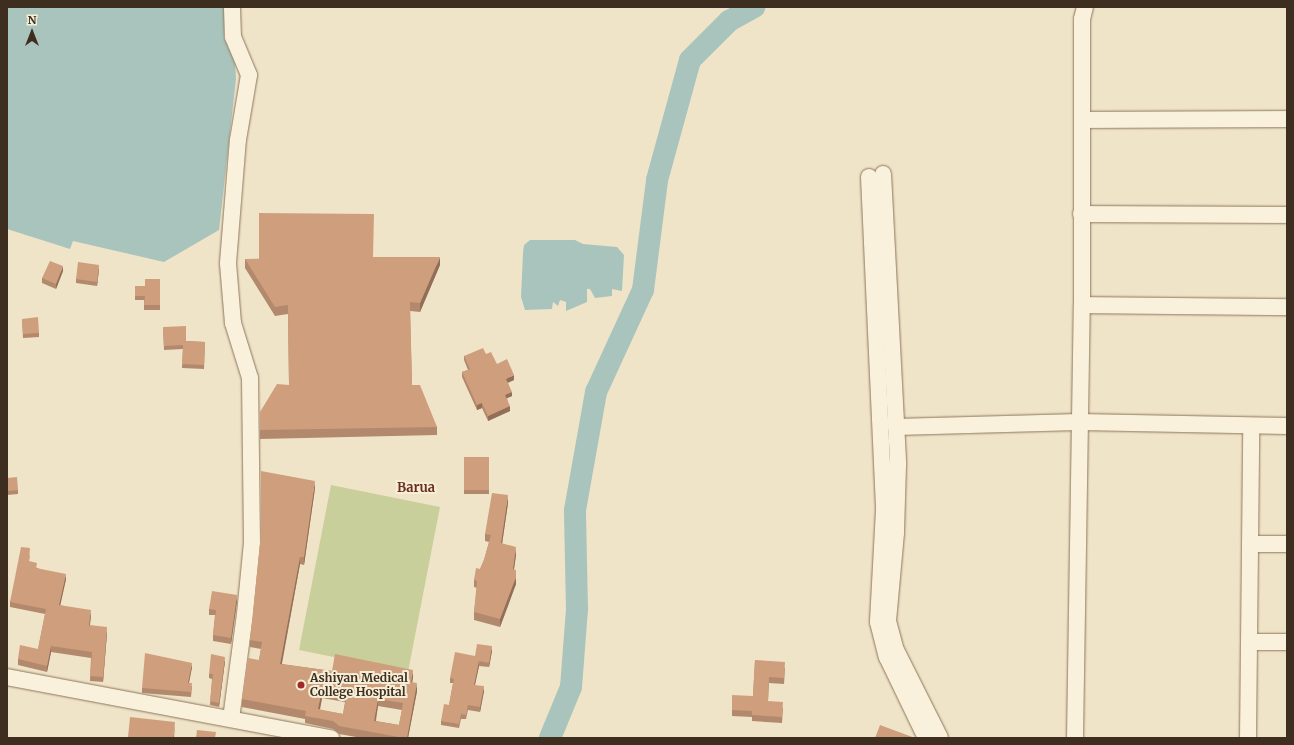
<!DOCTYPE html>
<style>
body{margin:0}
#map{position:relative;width:1294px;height:745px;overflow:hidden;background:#f0e4c8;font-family:Merriweather,serif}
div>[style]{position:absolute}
.green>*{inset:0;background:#c9cf9b}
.water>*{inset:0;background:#a9c4bc}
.river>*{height:22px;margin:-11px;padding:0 11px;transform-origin:11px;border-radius:11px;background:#a9c4bc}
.roads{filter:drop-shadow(0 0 1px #8d765c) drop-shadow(0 0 1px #8d765c)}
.minor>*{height:16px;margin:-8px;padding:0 8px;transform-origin:8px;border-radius:8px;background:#faf1dc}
.wall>*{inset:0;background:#b2896c}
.shaded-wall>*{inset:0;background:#916f58}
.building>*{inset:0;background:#cf9f7d}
.dots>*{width:11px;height:11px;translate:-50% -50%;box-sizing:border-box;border:2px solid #f7eed8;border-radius:50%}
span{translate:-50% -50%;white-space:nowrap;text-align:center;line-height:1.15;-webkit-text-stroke:4px #f7eed8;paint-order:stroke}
.poi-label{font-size:12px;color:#3d2e20;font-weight:700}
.left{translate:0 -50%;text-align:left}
.neighbourhood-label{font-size:13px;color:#6b2e1e;font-weight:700}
.frame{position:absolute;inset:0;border:8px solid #3d2e20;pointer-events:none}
.north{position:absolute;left:12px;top:12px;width:40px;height:40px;-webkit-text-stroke:3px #f7eed8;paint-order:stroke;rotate:0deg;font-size:11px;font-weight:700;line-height:16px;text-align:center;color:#3d2e20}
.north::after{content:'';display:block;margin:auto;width:14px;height:18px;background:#3d2e20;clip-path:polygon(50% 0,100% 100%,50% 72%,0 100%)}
</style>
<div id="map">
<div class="green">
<i style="clip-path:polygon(331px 485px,440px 507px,408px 672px,299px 650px)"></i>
</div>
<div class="water">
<i style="clip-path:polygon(7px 7px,224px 7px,224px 38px,235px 63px,236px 79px,219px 230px,164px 262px,73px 241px,70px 249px,7px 229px)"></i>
<i style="clip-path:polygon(530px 240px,575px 240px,583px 244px,617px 247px,624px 255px,622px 291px,612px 289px,612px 296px,595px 298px,590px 289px,587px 289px,587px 302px,566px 311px,566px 302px,560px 300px,558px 306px,553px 302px,552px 309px,525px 310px,521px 297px,523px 253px,524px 245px)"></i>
</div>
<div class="river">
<i style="left:550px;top:738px;width:55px;rotate:-67.6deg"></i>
<i style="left:571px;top:687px;width:78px;rotate:-85.6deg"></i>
<i style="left:577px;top:609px;width:99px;rotate:-91.2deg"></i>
<i style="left:575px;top:510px;width:120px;rotate:-79.9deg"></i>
<i style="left:596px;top:392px;width:112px;rotate:-65.3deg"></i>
<i style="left:643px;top:290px;width:111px;rotate:-82.7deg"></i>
<i style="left:657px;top:180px;width:124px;rotate:-74.6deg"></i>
<i style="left:690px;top:60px;width:55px;rotate:-45deg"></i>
<i style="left:729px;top:21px;width:29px;rotate:-29deg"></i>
</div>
<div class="roads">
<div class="minor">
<i style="left:1083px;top:120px;width:204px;rotate:-0.3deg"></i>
<i style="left:883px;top:174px;width:291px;rotate:87deg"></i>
<i style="left:898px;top:465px;width:68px;rotate:91.7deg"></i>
<i style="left:896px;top:533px;width:88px;rotate:95.2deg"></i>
<i style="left:888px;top:621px;width:30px;rotate:75deg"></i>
<i style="left:896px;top:650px;width:98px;rotate:63.4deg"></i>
<i style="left:869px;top:177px;width:333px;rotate:87.4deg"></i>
<i style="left:884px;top:510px;width:112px;rotate:93.1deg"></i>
<i style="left:878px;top:622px;width:36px;rotate:76deg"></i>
<i style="left:887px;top:657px;width:90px;rotate:64.3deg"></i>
<i style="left:1081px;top:214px;width:206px;rotate:0.3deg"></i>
<i style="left:1082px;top:305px;width:205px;rotate:0.6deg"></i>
<i style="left:896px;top:427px;width:183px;rotate:-1.6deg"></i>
<i style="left:1079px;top:422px;width:208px;rotate:1.1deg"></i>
<i style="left:1250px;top:544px;width:37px"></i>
<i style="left:1249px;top:642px;width:38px"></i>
<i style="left:7px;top:677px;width:330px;rotate:10.7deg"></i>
<i style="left:231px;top:719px;width:106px;rotate:-82.4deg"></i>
<i style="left:245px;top:614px;width:72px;rotate:-84.4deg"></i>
<i style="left:252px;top:542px;width:164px;rotate:-90.7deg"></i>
<i style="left:250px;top:378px;width:58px;rotate:-107.2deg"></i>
<i style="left:233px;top:323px;width:60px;rotate:-94.8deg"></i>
<i style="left:228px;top:263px;width:123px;rotate:-85.4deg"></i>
<i style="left:238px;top:140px;width:66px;rotate:-80.4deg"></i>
<i style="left:249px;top:75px;width:41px;rotate:-112.8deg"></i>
<i style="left:233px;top:37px;width:30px;rotate:-92deg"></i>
<i style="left:1075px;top:738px;width:433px;rotate:-89.1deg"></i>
<i style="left:1082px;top:305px;width:286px;rotate:-90deg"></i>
<i style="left:1082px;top:19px;width:12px;rotate:-76deg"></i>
<i style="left:1248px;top:738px;width:312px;rotate:-89.4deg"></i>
</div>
</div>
<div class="wall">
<i style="clip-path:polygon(373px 257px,440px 265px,420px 312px,410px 311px,412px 385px,437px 427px,437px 435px,260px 439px,260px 412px,289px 385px,288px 314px,275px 316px,245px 268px,245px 259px)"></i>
<i style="clip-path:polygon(99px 269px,97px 286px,76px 283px,76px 279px)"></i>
<i style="clip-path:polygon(63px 271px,56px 289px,42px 283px,42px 278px)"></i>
<i style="clip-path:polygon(160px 279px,160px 310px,144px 310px,144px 300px,135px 300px,135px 286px,145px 286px)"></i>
<i style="clip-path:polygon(22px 319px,39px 333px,39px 337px,23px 338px)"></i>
<i style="clip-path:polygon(163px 327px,186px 341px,205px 342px,204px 369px,182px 368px,183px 349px,164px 350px)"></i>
<i style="clip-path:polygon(486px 354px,514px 380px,508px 383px,512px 396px,507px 398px,510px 411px,488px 421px,482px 408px,477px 410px,462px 377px,462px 372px,468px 370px,464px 360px,464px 356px)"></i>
<i style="clip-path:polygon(464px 457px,489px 457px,489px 494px,464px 494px)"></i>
<i style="clip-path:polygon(7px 478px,18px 490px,18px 494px,7px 495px)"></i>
<i style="clip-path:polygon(evenodd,315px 488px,304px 565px,300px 564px,282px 664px,332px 671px,413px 677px,412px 682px,417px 691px,408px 738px,362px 738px,339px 734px,333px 729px,305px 723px,305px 719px,242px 707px,242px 699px,259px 660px,261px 649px,250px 647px,250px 640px,315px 488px,322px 698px,345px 702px,343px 714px,320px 710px,322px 698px,315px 488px,378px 706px,402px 710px,399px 725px,376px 721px,378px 706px)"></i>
<i style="clip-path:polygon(508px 503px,502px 544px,516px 555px,514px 569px,516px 584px,500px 627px,474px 620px,474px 612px,477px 588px,474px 587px,474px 580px,480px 569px,484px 560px,489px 542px,485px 541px,485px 534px)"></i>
<i style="clip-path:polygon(30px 554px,29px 561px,37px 568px,66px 579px,60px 605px,91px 615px,90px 625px,107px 633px,103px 682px,90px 681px,91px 658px,51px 652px,47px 672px,18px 665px,18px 659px,38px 649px,45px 614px,10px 607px,10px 602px)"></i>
<i style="clip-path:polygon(237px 601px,231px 644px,213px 641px,213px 635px,215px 615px,209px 615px,209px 609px)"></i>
<i style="clip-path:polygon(492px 651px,489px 667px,479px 666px,475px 685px,484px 691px,480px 712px,468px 710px,466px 719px,461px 719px,459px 728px,441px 725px,441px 721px,449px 705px,453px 683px,450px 683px,450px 678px,475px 656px)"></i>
<i style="clip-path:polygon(755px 660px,785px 668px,784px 684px,769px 683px,768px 701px,783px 708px,782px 723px,752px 721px,752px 717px,732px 716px,732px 710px,753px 696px)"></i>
<i style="clip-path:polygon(225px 661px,219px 707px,210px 705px,212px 679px,209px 678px,209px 674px)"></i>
<i style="clip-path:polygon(192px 667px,189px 683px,192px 687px,191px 697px,142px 693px,142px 688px)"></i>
</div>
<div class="shaded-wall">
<i style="clip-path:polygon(440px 257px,440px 265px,420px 312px,420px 303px)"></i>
<i style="clip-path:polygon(99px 265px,99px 269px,97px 286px,97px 282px)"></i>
<i style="clip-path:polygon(63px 266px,63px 271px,56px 289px,56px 284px)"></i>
<i style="clip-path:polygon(514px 375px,514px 380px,506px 383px,506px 379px)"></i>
<i style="clip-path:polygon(512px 392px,512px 396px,505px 399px,505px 395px)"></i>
<i style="clip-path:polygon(482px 403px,482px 408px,477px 410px,477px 405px)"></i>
<i style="clip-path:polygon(510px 406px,510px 411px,488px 421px,488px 416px)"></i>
<i style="clip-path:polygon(315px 481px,315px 488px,304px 565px,304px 557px)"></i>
<i style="clip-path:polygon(508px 495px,508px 503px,501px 551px,501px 543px)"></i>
<i style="clip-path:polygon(516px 547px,516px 555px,513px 576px,513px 569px)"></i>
<i style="clip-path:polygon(300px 557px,300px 564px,280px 672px,280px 664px)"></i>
<i style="clip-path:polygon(66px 574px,66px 579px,59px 611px,59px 605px)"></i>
<i style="clip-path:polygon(516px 577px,516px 584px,500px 627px,500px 619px)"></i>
<i style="clip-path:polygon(237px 595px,237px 601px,231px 644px,231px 638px)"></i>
<i style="clip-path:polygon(91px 610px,91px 615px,89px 631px,89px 625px)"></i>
<i style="clip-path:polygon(107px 627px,107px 633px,103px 682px,103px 677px)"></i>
<i style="clip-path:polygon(51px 646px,51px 652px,47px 672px,47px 666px)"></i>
<i style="clip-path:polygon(492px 646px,492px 651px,489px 667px,489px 663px)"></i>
<i style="clip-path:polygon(225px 657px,225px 661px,219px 707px,219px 703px)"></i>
<i style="clip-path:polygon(479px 661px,479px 666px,474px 689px,474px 685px)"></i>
<i style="clip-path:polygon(192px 663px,192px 667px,188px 687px,188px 683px)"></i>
<i style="clip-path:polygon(413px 670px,413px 677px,411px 690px,411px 682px)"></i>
<i style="clip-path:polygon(417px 683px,417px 691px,408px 738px,407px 738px)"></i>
<i style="clip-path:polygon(484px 686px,484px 691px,480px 712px,480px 707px)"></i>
<i style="clip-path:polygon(322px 690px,322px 698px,318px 717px,318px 709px)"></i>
<i style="clip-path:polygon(378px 699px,378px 706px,374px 728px,374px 721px)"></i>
<i style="clip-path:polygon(175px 722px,174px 738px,173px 738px)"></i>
</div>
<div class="building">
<i style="clip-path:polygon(259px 213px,374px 214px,373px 257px,440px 257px,420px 303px,410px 302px,412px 385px,420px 385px,437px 427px,260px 430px,260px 412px,277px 384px,289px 385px,288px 305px,275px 307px,245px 259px,259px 259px)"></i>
<i style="clip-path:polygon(50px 261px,63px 266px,56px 284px,42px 278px)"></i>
<i style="clip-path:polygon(78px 262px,99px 265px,97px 282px,76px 279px)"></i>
<i style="clip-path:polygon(145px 279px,160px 279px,160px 305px,144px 305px,145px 296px,135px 296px,135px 286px,145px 286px)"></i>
<i style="clip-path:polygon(38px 317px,39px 333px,23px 334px,22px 319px)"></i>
<i style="clip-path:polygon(186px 326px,186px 341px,205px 342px,204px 365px,182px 364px,183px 345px,164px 346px,163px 327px)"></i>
<i style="clip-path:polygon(483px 348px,486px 354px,491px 352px,497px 364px,507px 359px,514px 375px,506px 379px,512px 392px,505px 395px,510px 406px,488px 416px,482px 403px,477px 405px,462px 372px,470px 369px,464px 356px)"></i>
<i style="clip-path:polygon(464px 457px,489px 457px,489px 490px,464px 490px)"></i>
<i style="clip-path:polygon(evenodd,261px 471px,315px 481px,304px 557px,300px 557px,280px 664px,332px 671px,335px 654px,413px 670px,411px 682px,417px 683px,407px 738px,404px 738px,339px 726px,333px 721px,305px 716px,306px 711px,242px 699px,248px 658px,259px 660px,262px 642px,250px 640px,261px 535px,261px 471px,322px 690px,347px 695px,343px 714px,318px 709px,322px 690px,261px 471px,378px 699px,403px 703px,399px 725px,374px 721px,378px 699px)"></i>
<i style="clip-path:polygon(17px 477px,18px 490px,7px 491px,7px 478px)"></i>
<i style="clip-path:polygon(492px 493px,508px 495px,501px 543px,516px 547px,513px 569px,516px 570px,516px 577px,500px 619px,474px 612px,477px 581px,474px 580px,476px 568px,480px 569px,484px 560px,491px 535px,485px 534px)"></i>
<i style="clip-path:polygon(21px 547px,30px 548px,29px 561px,37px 563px,36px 568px,66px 574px,59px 605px,91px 610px,89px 625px,107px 627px,103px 677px,90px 676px,92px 652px,51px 646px,47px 666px,18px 659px,20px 645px,38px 649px,46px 609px,10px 602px)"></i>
<i style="clip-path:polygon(212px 591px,237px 595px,231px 638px,213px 635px,216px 610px,209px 609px)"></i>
<i style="clip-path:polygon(477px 644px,492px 646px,489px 663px,479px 661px,474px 685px,484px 686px,480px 707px,468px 705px,466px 715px,461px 714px,459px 724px,441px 721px,444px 704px,449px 705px,454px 679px,450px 678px,455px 652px,475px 656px)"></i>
<i style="clip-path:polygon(145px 653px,192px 663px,188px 683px,192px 683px,191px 692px,142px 688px)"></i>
<i style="clip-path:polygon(211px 654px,225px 657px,219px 703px,210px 701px,213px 674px,209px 674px)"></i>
<i style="clip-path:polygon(755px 660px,785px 662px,784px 678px,769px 677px,768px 701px,783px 702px,782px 717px,752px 715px,752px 711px,732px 710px,732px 695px,753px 696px)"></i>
<i style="clip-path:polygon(130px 717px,175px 722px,173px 738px,137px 738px,128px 737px)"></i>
<i style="clip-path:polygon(880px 725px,915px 738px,875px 738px)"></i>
<i style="clip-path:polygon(197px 730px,216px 732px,215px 738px,196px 738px)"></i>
</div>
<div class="dots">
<i style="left:301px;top:685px;background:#9e2a2b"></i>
</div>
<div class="poi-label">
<span class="left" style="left:310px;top:685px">Ashiyan Medical<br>College Hospital</span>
</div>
<div class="neighbourhood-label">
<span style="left:416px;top:488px">Barua</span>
</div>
<div class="frame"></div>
<div class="north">N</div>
</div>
